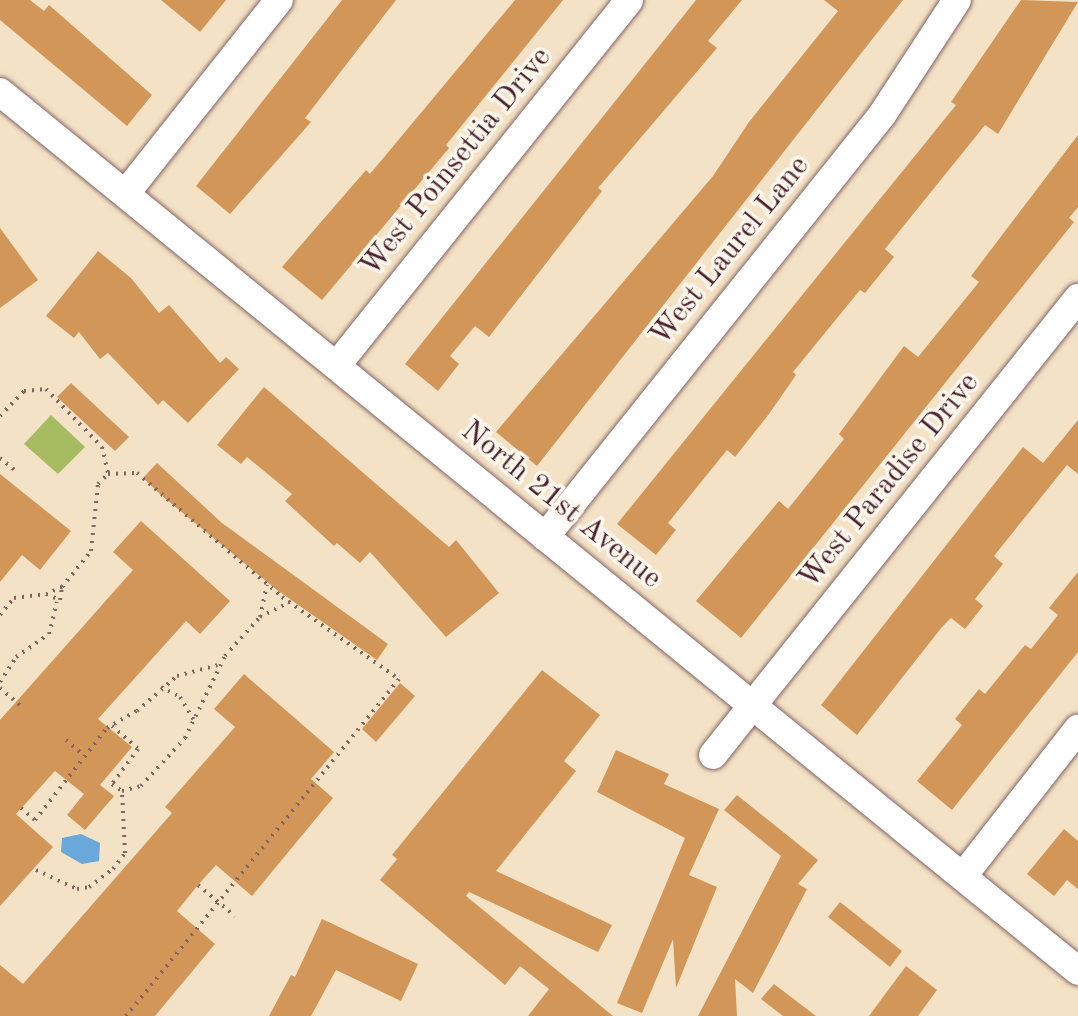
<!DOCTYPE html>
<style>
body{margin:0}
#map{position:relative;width:1078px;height:1016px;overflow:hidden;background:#f3e2c6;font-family:"Old Standard TT",serif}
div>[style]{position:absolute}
.green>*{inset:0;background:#a7bc61}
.water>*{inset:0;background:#6aa7db}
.building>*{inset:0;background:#d29758}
.path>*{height:4px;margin-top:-2px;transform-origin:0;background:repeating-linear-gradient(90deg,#856361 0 2px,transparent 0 8px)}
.roads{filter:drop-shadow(0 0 2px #856361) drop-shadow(0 0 2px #856361)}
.minor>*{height:28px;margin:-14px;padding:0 14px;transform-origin:14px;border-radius:14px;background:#fff}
span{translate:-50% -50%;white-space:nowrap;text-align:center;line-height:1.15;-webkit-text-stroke:7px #fbf7ec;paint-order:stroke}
.street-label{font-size:30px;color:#4a1f2b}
</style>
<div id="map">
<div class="green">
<i style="clip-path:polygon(51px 415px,85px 447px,58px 474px,24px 444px)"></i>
</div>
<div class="water">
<i style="clip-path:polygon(81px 834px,100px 843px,99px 861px,82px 864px,61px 852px,62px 838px)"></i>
</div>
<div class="building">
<i style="clip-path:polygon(0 0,30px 0,44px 11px,49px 5px,152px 95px,127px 126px,0 20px)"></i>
<i style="clip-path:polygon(161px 0,226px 0,200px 32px)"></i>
<i style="clip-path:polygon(342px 0,396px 0,305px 118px,311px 122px,230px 214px,196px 186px)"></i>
<i style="clip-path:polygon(515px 0,563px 0,446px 145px,449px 148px,322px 300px,282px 267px,366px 170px,370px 174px)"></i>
<i style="clip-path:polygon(696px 0,742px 0,708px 41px,717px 48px,598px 188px,602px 191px,489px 337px,475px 326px,450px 356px,459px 364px,438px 391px,405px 364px)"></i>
<i style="clip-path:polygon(824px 0,903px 0,537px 466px,496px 432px,713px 176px,749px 122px,838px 11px)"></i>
<i style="clip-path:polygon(1021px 0,1078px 2px,998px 134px,985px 125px,885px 249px,894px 257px,865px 293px,860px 290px,793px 372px,796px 375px,769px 414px,735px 457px,727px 450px,668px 523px,676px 530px,656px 555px,617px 524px,956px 105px,951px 102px)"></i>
<i style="clip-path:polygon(1078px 135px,1078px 207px,1069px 218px,1074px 222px,741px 638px,696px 601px,779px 501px,788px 509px,844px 439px,839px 434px,904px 346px,918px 357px,979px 282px,971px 276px)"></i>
<i style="clip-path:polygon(0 228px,38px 280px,0 308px)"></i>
<i style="clip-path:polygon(98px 251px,131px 278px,159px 313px,169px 305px,220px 363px,226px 357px,239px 369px,188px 423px,163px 400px,158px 405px,108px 353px,100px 359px,79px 332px,74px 338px,46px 316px)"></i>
<i style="clip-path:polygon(71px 383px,129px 437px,115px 451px,57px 397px)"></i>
<i style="clip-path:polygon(264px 387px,449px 547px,456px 540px,499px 593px,446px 637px,370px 552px,360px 563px,337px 543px,334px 546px,285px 501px,292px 494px,247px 457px,241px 464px,217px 445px)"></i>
<i style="clip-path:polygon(1078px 420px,1078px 474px,1067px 465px,994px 556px,1003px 564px,975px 599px,983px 606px,965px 629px,951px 618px,942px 627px,857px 735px,821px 705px,1023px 447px,1043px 463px)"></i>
<i style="clip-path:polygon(157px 463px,222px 523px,388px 644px,377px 660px,277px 590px,162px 496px,143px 478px)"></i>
<i style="clip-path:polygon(0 474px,71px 531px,40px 570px,22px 555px,0 582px)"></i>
<i style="clip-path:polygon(141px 521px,230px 601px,200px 634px,186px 621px,98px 719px,132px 747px,100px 785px,114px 796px,85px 830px,67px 815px,84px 794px,55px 771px,16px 814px,53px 847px,0 906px,0 720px,133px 570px,113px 552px)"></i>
<i style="clip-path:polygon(1078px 572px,1078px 652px,952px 810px,917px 781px,962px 725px,955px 719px,979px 689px,985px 694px,1025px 645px,1031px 649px,1058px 615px,1049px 608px)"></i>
<i style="clip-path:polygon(542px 670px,600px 715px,564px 761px,576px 771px,496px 871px,612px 925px,598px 952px,469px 892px,466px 896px,613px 1016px,528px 1016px,549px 989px,520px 966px,505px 985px,380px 880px,397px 859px,392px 855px)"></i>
<i style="clip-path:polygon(244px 674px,334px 752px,311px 779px,333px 798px,252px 896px,216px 865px,198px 885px,177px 911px,215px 944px,155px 1016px,0 1016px,0 965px,23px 984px,172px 813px,165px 807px,235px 727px,214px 709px)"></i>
<i style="clip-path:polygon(400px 683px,415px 696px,376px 742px,362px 729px)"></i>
<i style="clip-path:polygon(616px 750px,669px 774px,664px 784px,719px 809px,689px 875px,717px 887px,676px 988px,673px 939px,642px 1013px,617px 1003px,685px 838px,597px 792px)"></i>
<i style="clip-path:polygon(737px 795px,818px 860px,798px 884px,807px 889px,753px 993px,735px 979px,737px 1016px,698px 1016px,781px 856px,724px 810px)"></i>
<i style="clip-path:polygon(1064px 829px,1078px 841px,1078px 889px,1067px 880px,1054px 896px,1027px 874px)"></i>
<i style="clip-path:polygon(840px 902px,902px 951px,890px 967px,828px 917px)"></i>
<i style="clip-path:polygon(322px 919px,418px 964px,401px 1001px,336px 970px,311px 1016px,269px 1016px,291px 975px,295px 977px)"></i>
<i style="clip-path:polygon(906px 966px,937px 990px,918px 1016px,869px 1016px)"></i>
<i style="clip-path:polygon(774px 984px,816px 1016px,783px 1016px,761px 999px)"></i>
</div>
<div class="path">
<i style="left:0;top:416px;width:35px;rotate:-46deg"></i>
<i style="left:24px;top:391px;width:22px;rotate:-5deg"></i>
<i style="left:46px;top:389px;width:81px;rotate:46deg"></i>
<i style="left:102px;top:447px;width:28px;rotate:77deg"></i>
<i style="left:0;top:458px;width:19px;rotate:39deg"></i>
<i style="left:62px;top:587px;width:17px;rotate:156deg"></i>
<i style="left:46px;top:594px;width:15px;rotate:23deg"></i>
<i style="left:60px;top:600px;width:13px;rotate:-81deg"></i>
<i style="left:62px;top:587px;width:46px;rotate:-51.1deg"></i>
<i style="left:91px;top:551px;width:67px;rotate:-84deg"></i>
<i style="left:98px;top:484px;width:14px;rotate:-45deg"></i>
<i style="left:108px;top:474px;width:29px;rotate:-2deg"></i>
<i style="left:137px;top:473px;width:191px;rotate:40.5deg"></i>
<i style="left:282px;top:597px;width:143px;rotate:35deg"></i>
<i style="left:399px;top:679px;width:434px;rotate:129deg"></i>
<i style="left:0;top:615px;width:22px;rotate:-51deg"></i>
<i style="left:14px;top:598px;width:31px;rotate:-7deg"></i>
<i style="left:260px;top:617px;width:33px;rotate:-78deg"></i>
<i style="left:0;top:682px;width:30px;rotate:-57deg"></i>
<i style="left:16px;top:657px;width:40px;rotate:-34.9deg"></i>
<i style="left:49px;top:634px;width:33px;rotate:-76deg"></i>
<i style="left:161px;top:687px;width:21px;rotate:28deg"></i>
<i style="left:180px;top:697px;width:26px;rotate:59deg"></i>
<i style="left:0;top:688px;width:30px;rotate:41deg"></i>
<i style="left:112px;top:726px;width:35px;rotate:41deg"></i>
<i style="left:138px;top:749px;width:44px;rotate:126.6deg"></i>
<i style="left:112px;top:784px;width:12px;rotate:35deg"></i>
<i style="left:66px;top:740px;width:21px;rotate:41deg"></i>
<i style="left:21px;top:808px;width:18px;rotate:41deg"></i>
<i style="left:35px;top:820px;width:117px;rotate:-52deg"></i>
<i style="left:107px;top:728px;width:34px;rotate:-30deg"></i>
<i style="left:137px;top:711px;width:53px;rotate:-41.2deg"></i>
<i style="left:177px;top:676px;width:42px;rotate:-15deg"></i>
<i style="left:36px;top:870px;width:45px;rotate:24.9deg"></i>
<i style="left:77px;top:889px;width:12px;rotate:-9deg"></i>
<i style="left:89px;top:887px;width:30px;rotate:-37deg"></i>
<i style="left:113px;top:869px;width:20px;rotate:-53deg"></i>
<i style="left:125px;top:853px;width:62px;rotate:-92.8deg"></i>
<i style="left:122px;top:791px;width:20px;rotate:-15deg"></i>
<i style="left:141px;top:786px;width:65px;rotate:-47.5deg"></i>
<i style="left:185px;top:738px;width:91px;rotate:-64deg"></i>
<i style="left:225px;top:656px;width:52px;rotate:-48.1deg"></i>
<i style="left:260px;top:617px;width:33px;rotate:-27deg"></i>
<i style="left:198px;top:885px;width:48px;rotate:40deg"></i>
</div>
<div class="roads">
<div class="minor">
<i style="left:0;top:92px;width:1391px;rotate:39.19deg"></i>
<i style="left:126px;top:193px;width:246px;rotate:-51.6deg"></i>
<i style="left:337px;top:365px;width:467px;rotate:-51.3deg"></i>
<i style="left:545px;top:537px;width:540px;rotate:-51.39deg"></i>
<i style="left:882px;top:115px;width:137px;rotate:-56.9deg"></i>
<i style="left:713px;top:755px;width:585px;rotate:-51.39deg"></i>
<i style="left:963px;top:876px;width:187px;rotate:-52deg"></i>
</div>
</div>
<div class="street-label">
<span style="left:456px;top:162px;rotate:-51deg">West Poinsettia Drive</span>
<span style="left:730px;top:251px;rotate:-51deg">West Laurel Lane</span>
<span style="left:889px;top:481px;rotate:-51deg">West Paradise Drive</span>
<span style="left:561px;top:505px;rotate:39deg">North 21st Avenue</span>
</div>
</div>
